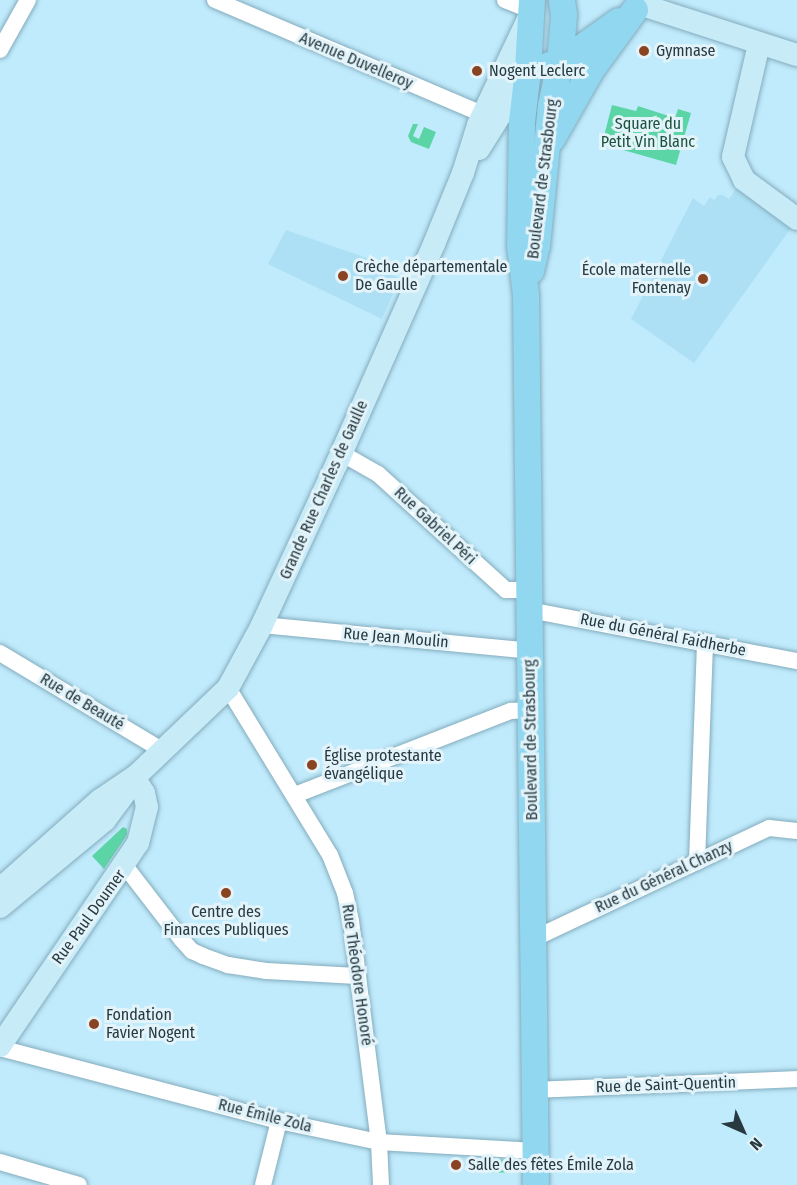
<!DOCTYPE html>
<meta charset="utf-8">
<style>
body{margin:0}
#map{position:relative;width:797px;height:1185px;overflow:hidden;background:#c0ebfc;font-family:"Fira Sans Condensed",sans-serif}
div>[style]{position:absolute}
.built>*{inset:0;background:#ade0f5}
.green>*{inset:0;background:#5cd5a6}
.roads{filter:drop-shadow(0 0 2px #83acbd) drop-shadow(0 0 2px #83acbd)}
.street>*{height:16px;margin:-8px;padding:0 8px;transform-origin:8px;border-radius:8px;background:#fff}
.secondary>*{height:22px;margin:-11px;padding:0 11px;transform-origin:11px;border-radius:11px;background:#c8ebf8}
.primary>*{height:26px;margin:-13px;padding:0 13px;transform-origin:13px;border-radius:13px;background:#92d7f0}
.dots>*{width:16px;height:16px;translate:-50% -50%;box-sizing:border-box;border:3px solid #e2f3fa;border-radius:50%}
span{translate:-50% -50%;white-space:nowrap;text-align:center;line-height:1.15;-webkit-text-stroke:6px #e2f3fa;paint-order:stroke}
.poi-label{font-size:16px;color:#283940}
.left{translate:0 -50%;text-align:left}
.right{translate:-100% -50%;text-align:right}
.street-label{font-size:16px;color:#283940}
.park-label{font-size:16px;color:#1d533e}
.north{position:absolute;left:713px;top:1101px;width:60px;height:60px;-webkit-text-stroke:4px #e2f3fa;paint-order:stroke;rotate:135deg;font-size:16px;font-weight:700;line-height:24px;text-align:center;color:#283940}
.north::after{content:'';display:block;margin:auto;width:21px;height:27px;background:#283940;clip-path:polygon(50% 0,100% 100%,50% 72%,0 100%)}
</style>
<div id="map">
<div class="built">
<i style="clip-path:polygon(736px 189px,791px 228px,694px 363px,631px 319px,693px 198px,704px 206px,710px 197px,714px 200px,718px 195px,723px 195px,729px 199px)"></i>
<i style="clip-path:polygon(286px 230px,367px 258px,365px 266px,400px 278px,382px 319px,268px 264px)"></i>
</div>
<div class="green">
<i style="clip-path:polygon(612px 105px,636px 111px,638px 106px,675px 118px,678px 109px,691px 113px,676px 165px,602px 144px)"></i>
<i style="clip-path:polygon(413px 124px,418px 124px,413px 136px,419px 139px,424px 127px,436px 132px,429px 149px,411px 142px,408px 136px)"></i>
<i style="clip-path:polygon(123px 827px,127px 829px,127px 835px,104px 869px,92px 856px)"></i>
<i style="clip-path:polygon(492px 1159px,511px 1160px,516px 1165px,516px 1172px,492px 1173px)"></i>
</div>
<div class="roads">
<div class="street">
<i style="left:215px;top:0;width:301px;rotate:23.1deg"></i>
<i style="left:505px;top:0;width:29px;rotate:22deg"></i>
<i style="left:0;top:50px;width:57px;rotate:-60.8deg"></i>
<i style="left:341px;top:453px;width:43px;rotate:29.6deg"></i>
<i style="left:378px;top:474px;width:173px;rotate:42.2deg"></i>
<i style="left:506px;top:590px;width:23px"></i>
<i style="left:529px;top:610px;width:273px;rotate:10.8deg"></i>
<i style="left:262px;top:625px;width:269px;rotate:5.5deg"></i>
<i style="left:0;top:653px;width:190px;rotate:31deg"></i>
<i style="left:228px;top:688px;width:196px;rotate:58.6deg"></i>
<i style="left:330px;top:855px;width:41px;rotate:68.5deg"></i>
<i style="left:345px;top:893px;width:29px;rotate:78deg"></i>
<i style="left:351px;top:921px;width:223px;rotate:82.8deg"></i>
<i style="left:379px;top:1142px;width:43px;rotate:87.3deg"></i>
<i style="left:295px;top:795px;width:232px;rotate:-21.3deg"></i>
<i style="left:511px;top:711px;width:18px;rotate:-3deg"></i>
<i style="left:697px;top:862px;width:220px;rotate:-87.9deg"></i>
<i style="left:125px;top:866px;width:93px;rotate:52.4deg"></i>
<i style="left:182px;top:940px;width:15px;rotate:48deg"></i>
<i style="left:192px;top:951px;width:12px;rotate:24deg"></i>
<i style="left:203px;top:956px;width:27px;rotate:20deg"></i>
<i style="left:228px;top:965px;width:38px;rotate:9deg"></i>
<i style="left:266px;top:971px;width:92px;rotate:3.1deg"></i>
<i style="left:533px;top:939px;width:261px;rotate:-25.2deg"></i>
<i style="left:769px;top:828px;width:28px;rotate:6deg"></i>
<i style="left:0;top:1048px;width:288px;rotate:14.7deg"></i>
<i style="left:279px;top:1121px;width:102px;rotate:11.9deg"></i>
<i style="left:379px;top:1142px;width:157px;rotate:3.3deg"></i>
<i style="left:535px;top:1090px;width:262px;rotate:-2.4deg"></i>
<i style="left:0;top:1162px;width:82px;rotate:16.2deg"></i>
<i style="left:263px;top:1185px;width:66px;rotate:-76deg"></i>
</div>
<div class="secondary">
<i style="left:642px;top:5px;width:163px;rotate:17.9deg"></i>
<i style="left:759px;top:44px;width:116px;rotate:103deg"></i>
<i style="left:733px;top:157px;width:25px;rotate:64deg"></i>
<i style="left:744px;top:180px;width:66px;rotate:36.3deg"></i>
<i style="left:479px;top:149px;width:92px;rotate:-57.9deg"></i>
<i style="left:0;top:889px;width:134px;rotate:-41.7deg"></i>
<i style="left:100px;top:800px;width:45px;rotate:-34deg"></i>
<i style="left:137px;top:775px;width:126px;rotate:-43.7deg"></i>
<i style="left:228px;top:688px;width:72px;rotate:-61.6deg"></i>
<i style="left:262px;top:625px;width:179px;rotate:-65.2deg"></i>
<i style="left:337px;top:463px;width:240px;rotate:-66.1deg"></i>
<i style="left:434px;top:244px;width:77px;rotate:-67.8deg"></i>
<i style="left:463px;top:173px;width:50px;rotate:-72.6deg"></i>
<i style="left:478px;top:125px;width:122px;rotate:-64.7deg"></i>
<i style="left:0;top:907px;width:136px;rotate:-39.6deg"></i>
<i style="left:105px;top:820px;width:49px;rotate:-53.4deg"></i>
<i style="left:0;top:1046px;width:245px;rotate:-55.8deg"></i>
<i style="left:138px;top:843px;width:37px;rotate:-76deg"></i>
<i style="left:147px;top:807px;width:14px;rotate:-102deg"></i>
<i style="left:144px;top:793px;width:17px;rotate:-123deg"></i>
</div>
<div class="primary">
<i style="left:532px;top:0;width:70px;rotate:93.3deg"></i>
<i style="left:528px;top:70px;width:52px;rotate:96.6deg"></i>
<i style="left:522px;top:122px;width:124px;rotate:90.9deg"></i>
<i style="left:520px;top:246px;width:49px;rotate:83deg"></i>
<i style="left:526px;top:295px;width:890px;rotate:89.36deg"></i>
<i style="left:549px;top:65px;width:11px;rotate:-10deg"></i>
<i style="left:560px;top:63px;width:72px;rotate:-35.4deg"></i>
<i style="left:552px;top:139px;width:81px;rotate:-60.3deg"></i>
<i style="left:592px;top:69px;width:73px;rotate:-53.9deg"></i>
<i style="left:531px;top:271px;width:26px;rotate:-77deg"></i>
<i style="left:537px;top:246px;width:141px;rotate:-84.3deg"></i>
<i style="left:551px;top:106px;width:44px;rotate:-78.2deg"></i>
<i style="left:560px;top:63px;width:48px;rotate:-85.2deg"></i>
<i style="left:564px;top:15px;width:15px;rotate:-98deg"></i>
</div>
</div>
<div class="dots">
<i style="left:644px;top:51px;background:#8a4320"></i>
<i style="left:477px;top:71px;background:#8a4320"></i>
<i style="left:343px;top:276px;background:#8a4320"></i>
<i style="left:703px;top:279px;background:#8a4320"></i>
<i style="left:312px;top:765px;background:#8a4320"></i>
<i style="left:226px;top:893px;background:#8a4320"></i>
<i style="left:94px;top:1024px;background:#8a4320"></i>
<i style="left:456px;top:1165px;background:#8a4320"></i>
</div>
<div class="poi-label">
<span class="left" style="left:656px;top:51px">Gymnase</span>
<span class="left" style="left:489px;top:71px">Nogent Leclerc</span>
<span class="left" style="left:355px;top:276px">Crèche départementale<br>De Gaulle</span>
<span class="right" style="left:691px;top:279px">École maternelle<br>Fontenay</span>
<span class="left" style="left:324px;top:765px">Église protestante<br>évangélique</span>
<span style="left:226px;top:921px">Centre des<br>Finances Publiques</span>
<span class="left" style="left:106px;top:1024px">Fondation<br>Favier Nogent</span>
<span class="left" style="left:468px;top:1165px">Salle des fêtes Émile Zola</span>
</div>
<div class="street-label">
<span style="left:356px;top:61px;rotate:23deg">Avenue Duvelleroy</span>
<span style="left:543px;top:179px;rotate:-83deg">Boulevard de Strasbourg</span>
<span style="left:324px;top:490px;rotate:-66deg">Grande Rue Charles de Gaulle</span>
<span style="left:435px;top:526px;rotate:43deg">Rue Gabriel Péri</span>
<span style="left:663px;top:635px;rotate:11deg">Rue du Général Faidherbe</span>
<span style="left:396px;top:638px;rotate:5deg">Rue Jean Moulin</span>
<span style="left:82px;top:702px;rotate:31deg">Rue de Beauté</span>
<span style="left:531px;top:740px;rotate:-91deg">Boulevard de Strasbourg</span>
<span style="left:664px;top:877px;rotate:-25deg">Rue du Général Chanzy</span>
<span style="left:89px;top:917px;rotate:-54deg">Rue Paul Doumer</span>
<span style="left:357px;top:975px;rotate:82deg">Rue Théodore Honoré</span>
<span style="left:666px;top:1085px;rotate:-2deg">Rue de Saint-Quentin</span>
<span style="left:265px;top:1116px;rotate:14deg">Rue Émile Zola</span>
</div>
<div class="park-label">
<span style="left:648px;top:133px">Square du<br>Petit Vin Blanc</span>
</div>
<div class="north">N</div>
</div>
